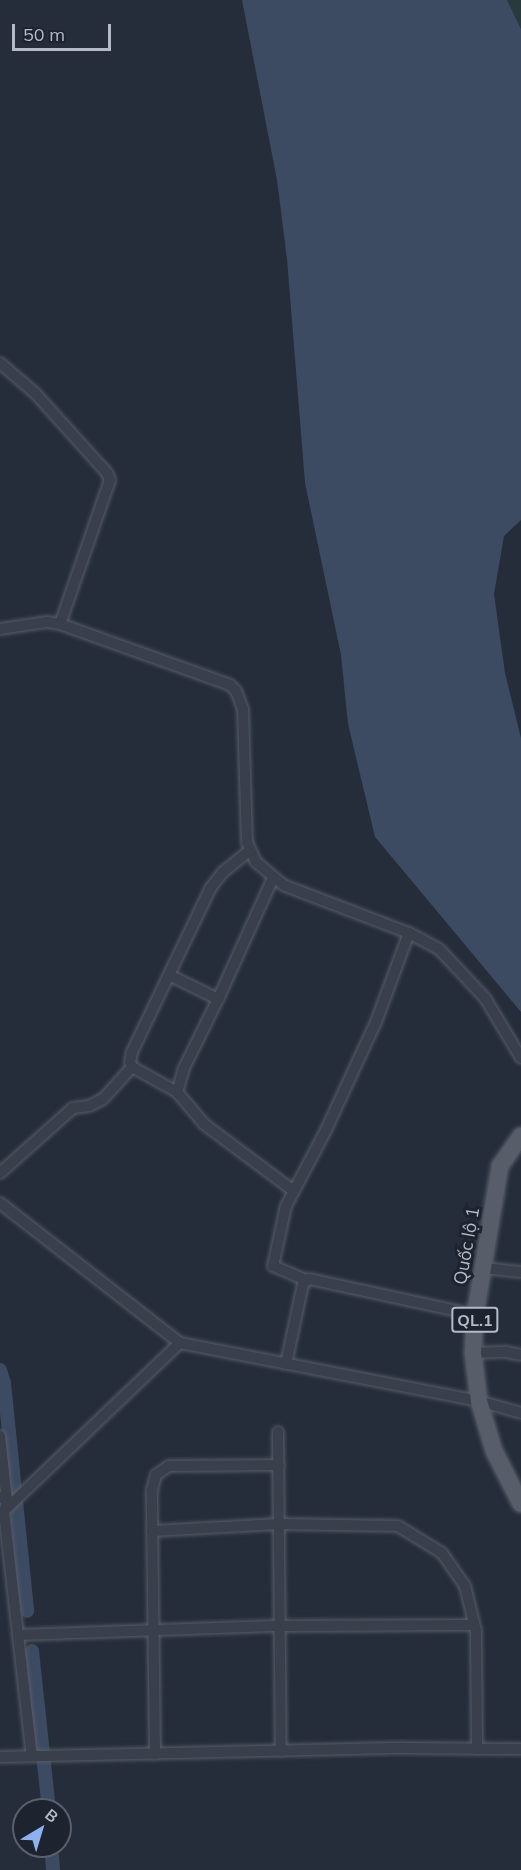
<!DOCTYPE html>
<meta charset="utf-8">
<style>
body{margin:0}
#map{position:relative;width:521px;height:1870px;overflow:hidden;background:#252d3a;font-family:Mulish,sans-serif}
div>[style]{position:absolute}
.green>*{inset:0;background:#283a3c}
.water>*{inset:0;background:#3c4a62}
.canal>*{height:14px;margin:-7px;padding:0 7px;transform-origin:7px;border-radius:7px;background:#3c4a62}
.roads{filter:drop-shadow(0 0 2px #575d68) drop-shadow(0 0 2px #575d68)}
.minor>*{height:10px;margin:-5px;padding:0 5px;transform-origin:5px;border-radius:5px;background:#393f4b}
.primary>*{height:16px;margin:-8px;padding:0 8px;transform-origin:8px;border-radius:8px;background:#575e6a}
span{translate:-50% -50%;white-space:nowrap;text-align:center;line-height:1.15;-webkit-text-stroke:6px #1e242f;paint-order:stroke}
.shield-label span{padding:2px 4px;background:#1e242f;border:2px solid;border-radius:4px;-webkit-text-stroke-width:0}
.shield-label{font-size:16px;color:#b4bac6;font-weight:700}
.street-label{font-size:18px;color:#b4bac6}
.north{position:absolute;left:12px;top:1798px;width:60px;height:60px;box-sizing:border-box;background:#1e242f;border:2px solid #5a606b;border-radius:50%;rotate:38deg;font-size:16px;font-weight:700;line-height:24px;text-align:center;color:#b4bac6}
.north::after{content:'';display:block;margin:auto;width:21px;height:27px;background:#90b1ef;clip-path:polygon(50% 0,100% 100%,50% 72%,0 100%)}
.scale{position:absolute;left:12px;top:24px;width:99px;height:27px;box-sizing:border-box;border:3px solid #b4bac6;border-top:0;padding-left:8px;font-size:18px;line-height:21px;white-space:nowrap;color:#b4bac6;-webkit-text-stroke:4px #1e242f;paint-order:stroke}
</style>
<div id="map">
<div class="green">
<i style="clip-path:polygon(507px 0,521px 0,521px 29px)"></i>
</div>
<div class="water">
<i style="clip-path:polygon(242px 0,507px 0,521px 29px,521px 520px,504px 536px,494px 594px,505px 673px,521px 738px,521px 1012px,375px 837px,348px 724px,341px 655px,305px 483px,287px 259px,277px 180px)"></i>
</div>
<div class="canal">
<i style="left:0;top:1370px;width:14px;rotate:73deg"></i>
<i style="left:4px;top:1383px;width:229px;rotate:84.2deg"></i>
<i style="left:32px;top:1651px;width:160px;rotate:83.9deg"></i>
<i style="left:51px;top:1846px;width:24px;rotate:85deg"></i>
</div>
<div class="roads">
<div class="minor">
<i style="left:0;top:363px;width:46px;rotate:40.6deg"></i>
<i style="left:35px;top:393px;width:108px;rotate:48deg"></i>
<i style="left:107px;top:473px;width:8px;rotate:67deg"></i>
<i style="left:110px;top:480px;width:152px;rotate:109.1deg"></i>
<i style="left:0;top:629px;width:48px;rotate:-8.5deg"></i>
<i style="left:47px;top:622px;width:13px;rotate:9deg"></i>
<i style="left:60px;top:624px;width:181px;rotate:19.7deg"></i>
<i style="left:230px;top:685px;width:8px;rotate:45deg"></i>
<i style="left:236px;top:691px;width:19px;rotate:69deg"></i>
<i style="left:243px;top:709px;width:133px;rotate:88.3deg"></i>
<i style="left:247px;top:842px;width:22px;rotate:66deg"></i>
<i style="left:256px;top:862px;width:35px;rotate:40deg"></i>
<i style="left:283px;top:885px;width:135px;rotate:20.9deg"></i>
<i style="left:409px;top:933px;width:34px;rotate:28deg"></i>
<i style="left:439px;top:949px;width:67px;rotate:46.8deg"></i>
<i style="left:485px;top:998px;width:70px;rotate:59deg"></i>
<i style="left:273px;top:878px;width:133px;rotate:114.4deg"></i>
<i style="left:218px;top:999px;width:77px;rotate:116.2deg"></i>
<i style="left:184px;top:1068px;width:25px;rotate:106deg"></i>
<i style="left:177px;top:1092px;width:42px;rotate:49.8deg"></i>
<i style="left:204px;top:1124px;width:112px;rotate:36.7deg"></i>
<i style="left:169px;top:975px;width:55px;rotate:26.1deg"></i>
<i style="left:177px;top:1092px;width:51px;rotate:-150.9deg"></i>
<i style="left:132px;top:1067px;width:5px;rotate:-112deg"></i>
<i style="left:130px;top:1062px;width:10px;rotate:-79deg"></i>
<i style="left:132px;top:1052px;width:181px;rotate:-64.4deg"></i>
<i style="left:210px;top:889px;width:20px;rotate:-53deg"></i>
<i style="left:222px;top:873px;width:35px;rotate:-39deg"></i>
<i style="left:0;top:1173px;width:98px;rotate:-41.7deg"></i>
<i style="left:73px;top:1108px;width:16px;rotate:-7deg"></i>
<i style="left:89px;top:1106px;width:16px;rotate:-27deg"></i>
<i style="left:103px;top:1099px;width:43px;rotate:-47.8deg"></i>
<i style="left:0;top:1203px;width:228px;rotate:37.9deg"></i>
<i style="left:180px;top:1343px;width:305px;rotate:11deg"></i>
<i style="left:479px;top:1401px;width:44px;rotate:15.9deg"></i>
<i style="left:483px;top:1268px;width:38px;rotate:6deg"></i>
<i style="left:306px;top:1280px;width:36px;rotate:-157deg"></i>
<i style="left:273px;top:1266px;width:61px;rotate:-77.8deg"></i>
<i style="left:286px;top:1206px;width:86px;rotate:-62.2deg"></i>
<i style="left:326px;top:1130px;width:119px;rotate:-65.2deg"></i>
<i style="left:376px;top:1022px;width:95px;rotate:-69.7deg"></i>
<i style="left:473px;top:1353px;width:33px;rotate:-2deg"></i>
<i style="left:506px;top:1352px;width:15px;rotate:11deg"></i>
<i style="left:286px;top:1364px;width:82px;rotate:-78deg"></i>
<i style="left:303px;top:1284px;width:8px;rotate:-40deg"></i>
<i style="left:309px;top:1279px;width:170px;rotate:12.2deg"></i>
<i style="left:278px;top:1432px;width:319px;rotate:89.5deg"></i>
<i style="left:0;top:1436px;width:65px;rotate:83.9deg"></i>
<i style="left:0;top:1497px;width:8px;rotate:30deg"></i>
<i style="left:7px;top:1501px;width:11px;rotate:105deg"></i>
<i style="left:4px;top:1512px;width:246px;rotate:83.5deg"></i>
<i style="left:4px;top:1511px;width:243px;rotate:-43.7deg"></i>
<i style="left:152px;top:1531px;width:127px;rotate:-3.2deg"></i>
<i style="left:279px;top:1524px;width:119px;rotate:1deg"></i>
<i style="left:398px;top:1526px;width:52px;rotate:31.5deg"></i>
<i style="left:442px;top:1553px;width:40px;rotate:55.1deg"></i>
<i style="left:465px;top:1586px;width:46px;rotate:76.3deg"></i>
<i style="left:476px;top:1631px;width:118px;rotate:89.5deg"></i>
<i style="left:18px;top:1635px;width:262px;rotate:-2deg"></i>
<i style="left:280px;top:1626px;width:194px;rotate:-0.3deg"></i>
<i style="left:155px;top:1754px;width:264px;rotate:-90.7deg"></i>
<i style="left:152px;top:1490px;width:16px;rotate:-75deg"></i>
<i style="left:156px;top:1475px;width:16px;rotate:-35deg"></i>
<i style="left:169px;top:1466px;width:110px;rotate:-0.5deg"></i>
<i style="left:0;top:1757px;width:404px;rotate:-1.3deg"></i>
<i style="left:404px;top:1748px;width:117px;rotate:0.5deg"></i>
</div>
<div class="primary">
<i style="left:521px;top:1136px;width:37px;rotate:125deg"></i>
<i style="left:500px;top:1166px;width:151px;rotate:99.5deg"></i>
<i style="left:475px;top:1315px;width:38px;rotate:93deg"></i>
<i style="left:473px;top:1353px;width:48px;rotate:82.9deg"></i>
<i style="left:479px;top:1401px;width:52px;rotate:73.3deg"></i>
<i style="left:494px;top:1451px;width:59px;rotate:63deg"></i>
</div>
</div>
<div class="shield-label">
<span style="left:475px;top:1320px">QL.1</span>
</div>
<div class="street-label">
<span style="left:467px;top:1246px;rotate:-80deg">Quốc lộ 1</span>
</div>
<div class="north">B</div>
<div class="scale">50 m</div>
</div>
